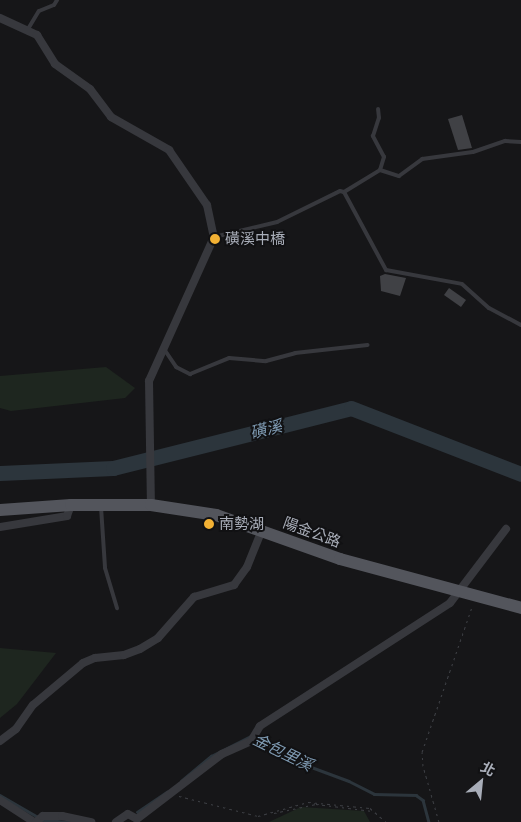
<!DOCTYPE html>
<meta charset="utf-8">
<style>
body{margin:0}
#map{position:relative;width:521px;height:822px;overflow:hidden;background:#161618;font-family:Manrope,"Noto Sans TC",sans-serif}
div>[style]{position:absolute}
.green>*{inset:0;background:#1e261f}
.stream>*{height:2.5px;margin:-1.25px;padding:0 1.25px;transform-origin:1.25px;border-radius:1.25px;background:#2c353c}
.river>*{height:15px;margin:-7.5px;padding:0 7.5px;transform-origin:7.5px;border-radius:7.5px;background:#2c353c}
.building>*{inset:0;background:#404145}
.path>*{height:1px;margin-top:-0.5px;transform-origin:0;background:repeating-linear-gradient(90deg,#3d3f44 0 2.5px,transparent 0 6.5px)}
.service>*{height:4px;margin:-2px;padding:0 2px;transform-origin:2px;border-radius:2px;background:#37383d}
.minor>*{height:8px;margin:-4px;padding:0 4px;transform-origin:4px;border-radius:4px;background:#37383d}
.primary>*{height:12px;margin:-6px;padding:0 6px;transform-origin:6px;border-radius:6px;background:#53555c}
.dots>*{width:14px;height:14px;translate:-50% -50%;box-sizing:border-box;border:2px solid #111113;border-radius:50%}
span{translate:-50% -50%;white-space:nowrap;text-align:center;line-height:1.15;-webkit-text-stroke:4px #111113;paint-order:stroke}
.poi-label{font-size:15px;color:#a8adb8}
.left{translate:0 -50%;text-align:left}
.street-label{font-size:15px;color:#a8adb8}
.water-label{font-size:16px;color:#7f9bb3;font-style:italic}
.north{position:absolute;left:456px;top:757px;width:50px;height:50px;-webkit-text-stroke:4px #111113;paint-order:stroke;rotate:28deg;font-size:14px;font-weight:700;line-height:20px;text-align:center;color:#a8adb8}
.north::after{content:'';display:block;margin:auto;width:18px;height:22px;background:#a8adb8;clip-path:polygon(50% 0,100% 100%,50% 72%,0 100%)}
</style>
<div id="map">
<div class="green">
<i style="clip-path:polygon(106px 367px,135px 388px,125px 398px,11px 411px,0 408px,0 376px)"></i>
<i style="clip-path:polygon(0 648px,56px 653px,17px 704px,0 718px)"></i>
<i style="clip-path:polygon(301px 807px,364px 811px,370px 822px,269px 822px)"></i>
</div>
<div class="stream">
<i style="left:256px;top:738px;width:48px;rotate:29.7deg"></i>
<i style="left:298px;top:762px;width:54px;rotate:20.4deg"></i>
<i style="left:349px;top:781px;width:28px;rotate:27deg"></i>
<i style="left:374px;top:794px;width:42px;rotate:1.4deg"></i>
<i style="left:416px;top:795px;width:9px;rotate:36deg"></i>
<i style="left:423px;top:800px;width:23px;rotate:75deg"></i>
<i style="left:181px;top:781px;width:39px;rotate:-40deg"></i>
<i style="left:211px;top:756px;width:45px;rotate:-26.6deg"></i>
<i style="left:0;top:795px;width:44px;rotate:30.1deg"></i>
<i style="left:137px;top:812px;width:36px;rotate:-34deg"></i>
<i style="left:42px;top:820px;width:29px;rotate:4deg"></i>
</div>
<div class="river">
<i style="left:0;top:473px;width:113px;rotate:-2.5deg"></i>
<i style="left:113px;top:468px;width:245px;rotate:-14.1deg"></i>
<i style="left:351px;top:408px;width:182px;rotate:21.2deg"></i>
</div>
<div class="building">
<i style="clip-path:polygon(462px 115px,472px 148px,458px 150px,448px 119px)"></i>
<i style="clip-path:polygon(385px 274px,406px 278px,400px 296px,381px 291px,380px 276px)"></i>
<i style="clip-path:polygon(449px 288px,466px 300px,461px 307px,444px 295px)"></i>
</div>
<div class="path">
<i style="left:179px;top:796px;width:81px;rotate:14.2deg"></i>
<i style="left:258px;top:816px;width:52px;rotate:-15.6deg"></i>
<i style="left:308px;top:802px;width:62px;rotate:5.5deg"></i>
<i style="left:370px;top:808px;width:21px;rotate:41deg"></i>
<i style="left:274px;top:813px;width:43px;rotate:-12.1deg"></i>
<i style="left:316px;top:804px;width:57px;rotate:7deg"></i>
<i style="left:439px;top:822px;width:58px;rotate:-105.9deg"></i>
<i style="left:423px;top:766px;width:14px;rotate:-94deg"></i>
<i style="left:422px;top:752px;width:153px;rotate:-71deg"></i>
</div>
<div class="service">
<i style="left:28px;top:29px;width:21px;rotate:-59deg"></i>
<i style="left:39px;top:11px;width:16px;rotate:-22deg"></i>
<i style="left:54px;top:5px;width:6px;rotate:-59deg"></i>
<i style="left:380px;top:170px;width:20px;rotate:18deg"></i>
<i style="left:399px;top:176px;width:29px;rotate:-36deg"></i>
<i style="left:422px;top:159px;width:51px;rotate:-7.8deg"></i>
<i style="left:473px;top:152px;width:34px;rotate:-19deg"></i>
<i style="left:505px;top:141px;width:16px;rotate:4deg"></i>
<i style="left:344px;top:192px;width:42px;rotate:-31.4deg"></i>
<i style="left:380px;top:170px;width:14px;rotate:-73deg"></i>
<i style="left:384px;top:157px;width:24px;rotate:-118deg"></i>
<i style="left:373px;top:136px;width:19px;rotate:-72deg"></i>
<i style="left:379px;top:118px;width:9px;rotate:-96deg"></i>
<i style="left:214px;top:237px;width:65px;rotate:-13.4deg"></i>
<i style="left:277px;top:222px;width:70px;rotate:-26.2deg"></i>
<i style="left:340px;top:191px;width:4px;rotate:14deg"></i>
<i style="left:344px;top:192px;width:89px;rotate:61.7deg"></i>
<i style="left:386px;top:270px;width:77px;rotate:10.4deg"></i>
<i style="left:462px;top:284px;width:36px;rotate:42deg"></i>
<i style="left:489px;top:308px;width:36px;rotate:28deg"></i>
<i style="left:164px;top:349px;width:22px;rotate:56deg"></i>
<i style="left:176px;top:367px;width:16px;rotate:27deg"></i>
<i style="left:190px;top:374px;width:42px;rotate:-22.3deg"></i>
<i style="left:229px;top:358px;width:37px;rotate:5deg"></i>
<i style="left:266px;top:361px;width:30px;rotate:-15deg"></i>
<i style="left:295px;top:353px;width:73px;rotate:-6.3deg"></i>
<i style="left:101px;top:507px;width:61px;rotate:86.2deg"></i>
<i style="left:105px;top:568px;width:42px;rotate:73.3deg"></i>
</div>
<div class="minor">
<i style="left:0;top:18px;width:41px;rotate:24.7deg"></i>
<i style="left:37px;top:35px;width:34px;rotate:58deg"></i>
<i style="left:55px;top:64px;width:43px;rotate:35.5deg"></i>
<i style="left:90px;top:89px;width:35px;rotate:53deg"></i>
<i style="left:111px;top:117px;width:67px;rotate:29.6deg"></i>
<i style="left:169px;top:150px;width:67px;rotate:55.4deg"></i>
<i style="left:207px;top:205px;width:33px;rotate:78deg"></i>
<i style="left:214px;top:237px;width:158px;rotate:114.3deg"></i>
<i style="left:149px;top:381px;width:124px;rotate:89.1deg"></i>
<i style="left:0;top:527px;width:68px;rotate:-9.3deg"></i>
<i style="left:67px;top:516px;width:12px;rotate:-70deg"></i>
<i style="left:0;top:741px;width:20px;rotate:-37deg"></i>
<i style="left:16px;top:729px;width:29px;rotate:-55deg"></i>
<i style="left:33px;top:705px;width:65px;rotate:-40deg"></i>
<i style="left:83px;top:663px;width:13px;rotate:-23deg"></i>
<i style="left:95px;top:658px;width:29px;rotate:-6deg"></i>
<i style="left:124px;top:655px;width:17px;rotate:-21deg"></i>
<i style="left:140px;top:649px;width:21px;rotate:-31deg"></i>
<i style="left:158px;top:638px;width:55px;rotate:-48.7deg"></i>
<i style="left:194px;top:597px;width:42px;rotate:-16.7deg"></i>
<i style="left:234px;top:585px;width:22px;rotate:-54deg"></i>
<i style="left:247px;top:567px;width:40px;rotate:-68deg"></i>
<i style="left:0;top:800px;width:40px;rotate:32.9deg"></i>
<i style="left:36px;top:822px;width:9px;rotate:-41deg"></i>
<i style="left:43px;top:816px;width:19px"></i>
<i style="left:62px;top:816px;width:30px;rotate:12deg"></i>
<i style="left:116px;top:822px;width:14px;rotate:-34deg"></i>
<i style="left:128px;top:814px;width:10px;rotate:29deg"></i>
<i style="left:137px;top:819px;width:107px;rotate:-37.4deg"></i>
<i style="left:222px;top:754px;width:32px;rotate:-24deg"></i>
<i style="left:251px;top:741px;width:17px;rotate:-59deg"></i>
<i style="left:260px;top:726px;width:226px;rotate:-32.9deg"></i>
<i style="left:450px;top:603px;width:93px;rotate:-52.9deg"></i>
</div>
<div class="primary">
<i style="left:0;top:510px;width:71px;rotate:-4deg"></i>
<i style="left:71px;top:505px;width:80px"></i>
<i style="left:151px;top:505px;width:66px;rotate:8.7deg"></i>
<i style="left:216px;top:515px;width:132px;rotate:19.5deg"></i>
<i style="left:340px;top:559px;width:188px;rotate:15.1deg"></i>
</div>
<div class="dots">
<i style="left:215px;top:239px;background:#f2b134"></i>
<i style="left:209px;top:524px;background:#f2b134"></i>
</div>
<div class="poi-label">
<span class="left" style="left:225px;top:239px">磺溪中橋</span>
<span class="left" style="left:219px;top:524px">南勢湖</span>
</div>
<div class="street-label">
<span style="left:312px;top:532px;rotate:20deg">陽金公路</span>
</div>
<div class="water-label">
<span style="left:266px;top:429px;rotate:-14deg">磺溪</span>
<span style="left:283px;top:752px;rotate:26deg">金包里溪</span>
</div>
<div class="north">北</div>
</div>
